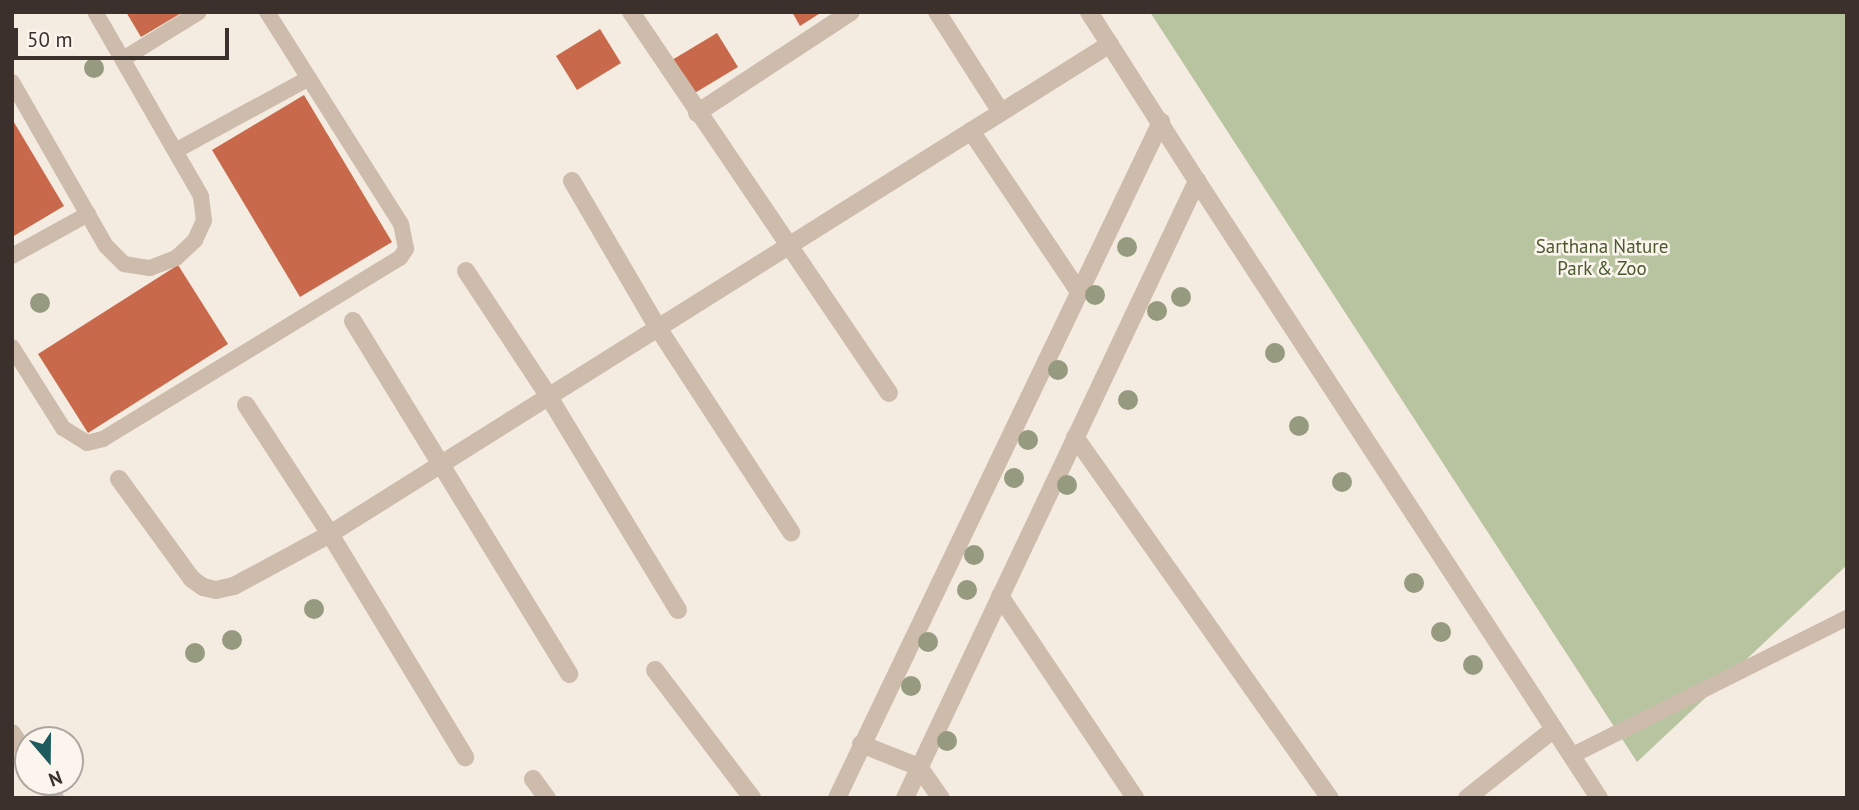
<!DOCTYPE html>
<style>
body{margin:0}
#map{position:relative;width:1859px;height:810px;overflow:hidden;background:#f4ebe1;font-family:"PT Sans",sans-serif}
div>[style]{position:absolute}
.green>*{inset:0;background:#b8c4a0}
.building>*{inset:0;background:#c8694b}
.service>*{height:16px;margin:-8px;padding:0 8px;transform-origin:8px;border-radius:8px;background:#cdbbac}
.minor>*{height:18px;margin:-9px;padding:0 9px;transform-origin:9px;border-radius:9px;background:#cdbbac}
.tertiary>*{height:18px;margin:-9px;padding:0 9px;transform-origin:9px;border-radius:9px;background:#cdbbac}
.trees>*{width:20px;height:20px;margin:-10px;border-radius:50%;background:#969b7f}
span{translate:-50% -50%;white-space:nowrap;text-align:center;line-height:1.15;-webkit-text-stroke:5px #fbf5ee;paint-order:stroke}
.park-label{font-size:19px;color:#4a5a2e}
.frame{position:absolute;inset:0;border:14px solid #3b302b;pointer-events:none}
.north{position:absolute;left:14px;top:726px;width:70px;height:70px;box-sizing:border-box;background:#fbf5ee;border:2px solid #aea6a0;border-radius:50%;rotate:160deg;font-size:19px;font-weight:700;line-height:28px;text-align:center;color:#3b302b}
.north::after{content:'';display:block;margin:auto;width:24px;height:32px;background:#1f5a5e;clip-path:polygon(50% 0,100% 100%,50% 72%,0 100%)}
.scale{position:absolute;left:14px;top:28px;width:215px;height:32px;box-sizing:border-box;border:4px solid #3b302b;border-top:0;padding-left:9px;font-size:21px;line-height:24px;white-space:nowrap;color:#3b302b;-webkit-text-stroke:5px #fbf5ee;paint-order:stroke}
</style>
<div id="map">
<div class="green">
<i style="clip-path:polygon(1150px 12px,1847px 12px,1847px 565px,1637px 762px)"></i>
</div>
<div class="building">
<i style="clip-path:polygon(126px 12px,183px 12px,141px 37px)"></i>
<i style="clip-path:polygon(792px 12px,822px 12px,800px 26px)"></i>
<i style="clip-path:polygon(600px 29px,621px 63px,577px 90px,556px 56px)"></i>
<i style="clip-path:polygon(717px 33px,738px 67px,693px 94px,672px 60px)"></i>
<i style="clip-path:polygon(304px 95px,392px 242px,300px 297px,212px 150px)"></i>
<i style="clip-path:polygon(12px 119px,64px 206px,12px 237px)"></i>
<i style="clip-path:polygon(178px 265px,228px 344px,88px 433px,38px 354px)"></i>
</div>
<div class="service">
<i style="left:123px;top:59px;width:89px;rotate:-31.7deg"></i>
<i style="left:12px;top:82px;width:189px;rotate:60.2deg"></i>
<i style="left:106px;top:246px;width:25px;rotate:45deg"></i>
<i style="left:124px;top:264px;width:26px;rotate:9deg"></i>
<i style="left:150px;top:268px;width:28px;rotate:-21deg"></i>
<i style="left:176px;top:258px;width:26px;rotate:-43deg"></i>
<i style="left:195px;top:240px;width:21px;rotate:-65deg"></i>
<i style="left:204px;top:221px;width:25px;rotate:-97deg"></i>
<i style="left:201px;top:196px;width:212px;rotate:-119.9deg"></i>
<i style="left:177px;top:150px;width:150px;rotate:-28.6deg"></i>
<i style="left:12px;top:256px;width:87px;rotate:-28.9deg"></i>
<i style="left:12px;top:347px;width:96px;rotate:57.8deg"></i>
<i style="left:63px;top:428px;width:28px;rotate:32deg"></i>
<i style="left:87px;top:443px;width:16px;rotate:-14deg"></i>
<i style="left:103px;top:439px;width:348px;rotate:-31.4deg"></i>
<i style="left:400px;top:258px;width:11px;rotate:-56deg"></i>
<i style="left:406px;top:249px;width:25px;rotate:-101deg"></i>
<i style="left:401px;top:224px;width:251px;rotate:-122.3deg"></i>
<i style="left:1571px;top:756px;width:309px;rotate:-26.6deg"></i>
</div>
<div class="minor">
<i style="left:631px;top:12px;width:460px;rotate:55.9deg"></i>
<i style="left:937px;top:12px;width:119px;rotate:57.4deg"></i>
<i style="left:697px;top:113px;width:184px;rotate:-33.3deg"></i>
<i style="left:971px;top:131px;width:194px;rotate:56.1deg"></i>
<i style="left:572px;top:181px;width:170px;rotate:59.7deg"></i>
<i style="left:658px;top:328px;width:244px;rotate:56.9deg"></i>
<i style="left:1197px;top:181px;width:736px;rotate:56.91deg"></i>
<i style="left:466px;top:271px;width:151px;rotate:56.6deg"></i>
<i style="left:549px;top:397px;width:249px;rotate:58.8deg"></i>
<i style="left:353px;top:321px;width:414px;rotate:58.5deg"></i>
<i style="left:246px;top:405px;width:154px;rotate:56.9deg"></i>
<i style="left:330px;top:534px;width:261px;rotate:58.8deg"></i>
<i style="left:1075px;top:437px;width:442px;rotate:54.8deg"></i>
<i style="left:119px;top:479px;width:124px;rotate:53.9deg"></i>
<i style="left:192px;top:579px;width:14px;rotate:36deg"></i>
<i style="left:203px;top:587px;width:13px;rotate:13deg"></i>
<i style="left:216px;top:590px;width:18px;rotate:-13deg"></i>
<i style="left:234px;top:586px;width:109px;rotate:-28.4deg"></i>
<i style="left:330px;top:534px;width:921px;rotate:-32.14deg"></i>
<i style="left:1000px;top:596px;width:243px;rotate:56.2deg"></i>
<i style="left:655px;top:670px;width:161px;rotate:52.8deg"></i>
<i style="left:12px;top:733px;width:29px;rotate:56deg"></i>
<i style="left:861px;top:744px;width:62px;rotate:21.6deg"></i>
<i style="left:919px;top:767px;width:38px;rotate:55deg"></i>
<i style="left:533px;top:779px;width:24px;rotate:54deg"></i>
<i style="left:45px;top:782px;width:19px;rotate:58deg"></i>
<i style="left:1467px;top:798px;width:111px;rotate:-38.4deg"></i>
</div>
<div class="tertiary">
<i style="left:837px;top:798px;width:750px;rotate:-64.39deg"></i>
<i style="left:905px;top:798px;width:683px;rotate:-64.67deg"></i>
<i style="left:1197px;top:181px;width:201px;rotate:-122.6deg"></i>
</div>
<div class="trees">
<i style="left:94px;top:68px"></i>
<i style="left:1127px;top:247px"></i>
<i style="left:1095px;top:295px"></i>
<i style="left:1181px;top:297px"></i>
<i style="left:40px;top:303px"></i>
<i style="left:1157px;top:311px"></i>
<i style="left:1275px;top:353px"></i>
<i style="left:1058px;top:370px"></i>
<i style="left:1128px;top:400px"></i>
<i style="left:1299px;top:426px"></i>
<i style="left:1028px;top:440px"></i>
<i style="left:1014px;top:478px"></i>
<i style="left:1342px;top:482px"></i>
<i style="left:1067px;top:485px"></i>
<i style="left:974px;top:555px"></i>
<i style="left:1414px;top:583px"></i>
<i style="left:967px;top:590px"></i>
<i style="left:314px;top:609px"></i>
<i style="left:1441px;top:632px"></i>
<i style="left:232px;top:640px"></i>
<i style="left:928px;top:642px"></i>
<i style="left:195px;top:653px"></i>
<i style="left:1473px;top:665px"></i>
<i style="left:911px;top:686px"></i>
<i style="left:947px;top:741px"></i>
</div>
<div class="park-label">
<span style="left:1602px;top:258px">Sarthana Nature<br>Park &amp; Zoo</span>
</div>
<div class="frame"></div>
<div class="north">N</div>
<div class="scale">50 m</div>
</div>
